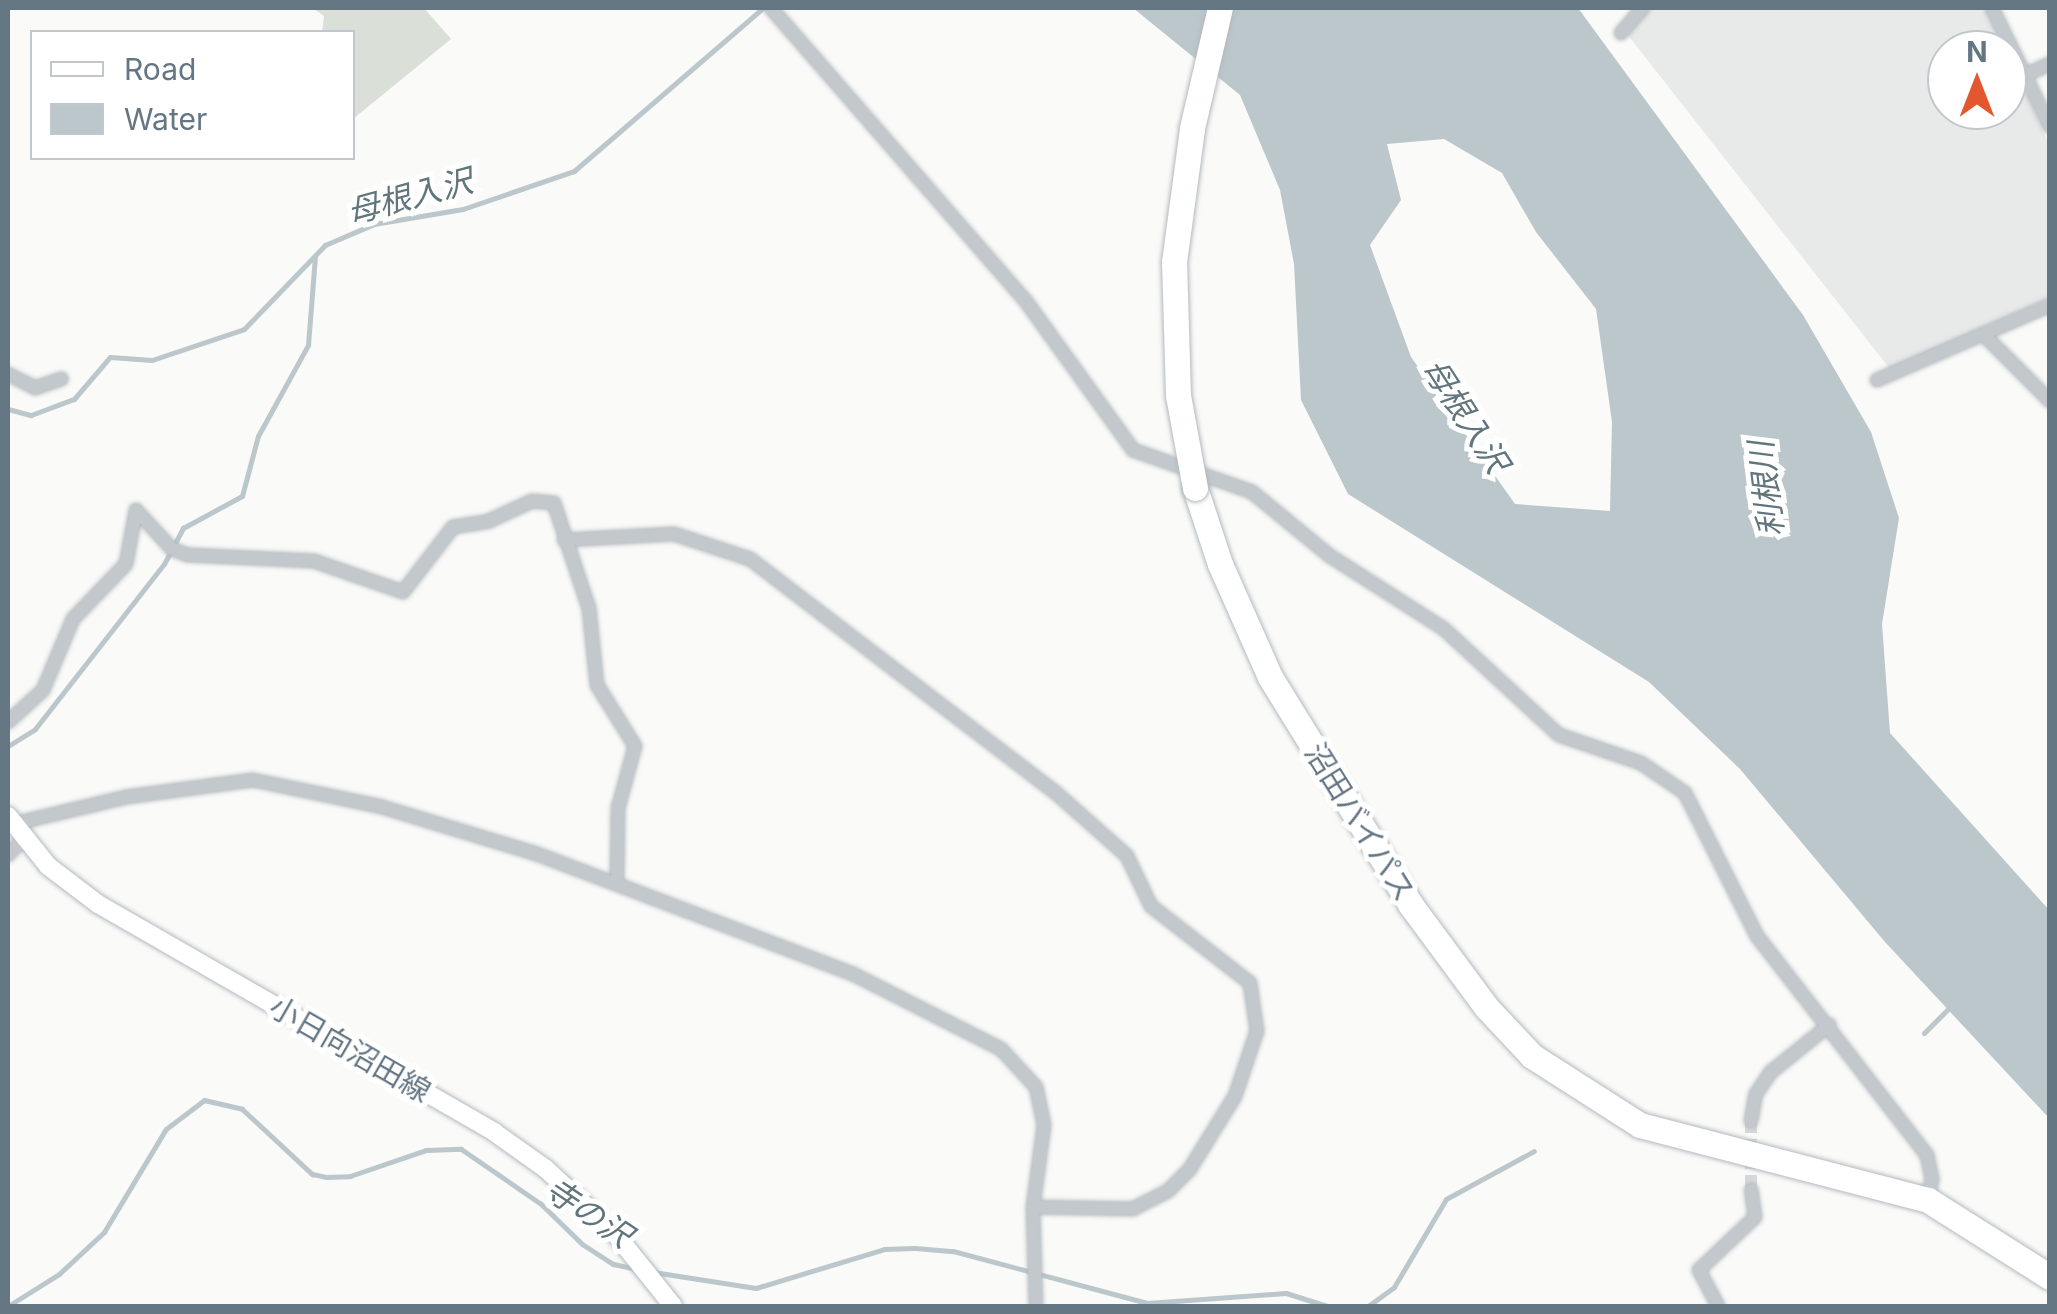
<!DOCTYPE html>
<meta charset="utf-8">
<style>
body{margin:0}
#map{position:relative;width:2057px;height:1314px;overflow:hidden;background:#fafaf8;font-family:Inter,"Noto Sans JP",sans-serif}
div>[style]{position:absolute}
.built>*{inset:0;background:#e8e9e9}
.green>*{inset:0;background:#dadfd7}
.water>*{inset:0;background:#bbc7cb}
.stream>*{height:5px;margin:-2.5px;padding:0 2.5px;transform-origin:2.5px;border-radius:2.5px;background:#bbc7cb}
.street-tunnel>*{height:12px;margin-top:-6px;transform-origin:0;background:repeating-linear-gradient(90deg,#d5d9db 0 12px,transparent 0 18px)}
.roads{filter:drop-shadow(0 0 2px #b3babf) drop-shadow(0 0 2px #b3babf)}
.street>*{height:12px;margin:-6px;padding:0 6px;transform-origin:6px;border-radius:6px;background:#c3c8cc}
.secondary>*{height:18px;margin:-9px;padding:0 9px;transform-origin:9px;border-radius:9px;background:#fff}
.highway>*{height:25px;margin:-12.5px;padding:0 12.5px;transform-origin:12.5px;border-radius:12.5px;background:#fff}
.bridges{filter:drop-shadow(0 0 2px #b4b9bd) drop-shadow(0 0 2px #b4b9bd)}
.highway-bridge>*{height:25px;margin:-12.5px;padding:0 12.5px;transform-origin:12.5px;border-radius:12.5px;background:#fff}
span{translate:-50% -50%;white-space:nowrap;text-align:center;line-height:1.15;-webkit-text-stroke:10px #fff;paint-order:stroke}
.street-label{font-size:30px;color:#657683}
.water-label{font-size:32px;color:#60757c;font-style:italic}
.frame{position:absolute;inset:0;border:10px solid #657683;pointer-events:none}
.legend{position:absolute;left:30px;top:30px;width:325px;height:130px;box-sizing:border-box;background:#fff;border:2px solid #c1c8cd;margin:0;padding:12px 18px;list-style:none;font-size:30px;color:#657683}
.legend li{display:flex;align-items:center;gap:20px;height:50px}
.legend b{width:50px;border:2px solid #c1c8cd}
.north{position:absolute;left:1927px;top:30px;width:100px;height:100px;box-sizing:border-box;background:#fff;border:2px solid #c1c8cd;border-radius:50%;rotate:0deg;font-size:28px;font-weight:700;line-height:40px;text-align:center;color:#657683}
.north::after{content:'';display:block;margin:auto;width:35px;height:45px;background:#e4572e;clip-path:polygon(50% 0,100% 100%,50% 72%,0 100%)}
</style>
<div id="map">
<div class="built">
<i style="clip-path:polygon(1650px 8px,1985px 8px,2005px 50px,1947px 50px,1947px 110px,2007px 110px,2007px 54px,2049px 144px,2049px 298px,1890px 369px,1627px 34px)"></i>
</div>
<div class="green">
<i style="clip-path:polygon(313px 8px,424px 8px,451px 39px,353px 119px,352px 32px,322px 32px,324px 16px)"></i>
</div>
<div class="water">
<i style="clip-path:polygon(evenodd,1133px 8px,1578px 8px,1803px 315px,1871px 432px,1899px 518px,1882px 624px,1890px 733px,2049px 910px,2049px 1118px,1885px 942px,1740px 769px,1649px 682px,1348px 494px,1301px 400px,1294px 264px,1280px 190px,1240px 95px,1133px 8px,1444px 139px,1502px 173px,1536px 232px,1596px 309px,1612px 422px,1610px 511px,1515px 504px,1411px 357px,1370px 245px,1401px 200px,1387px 144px,1444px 139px)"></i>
</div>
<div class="stream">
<i style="left:8px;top:409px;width:24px;rotate:15deg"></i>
<i style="left:31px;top:415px;width:46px;rotate:-20.4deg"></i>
<i style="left:74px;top:399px;width:55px;rotate:-49.4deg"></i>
<i style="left:110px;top:357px;width:42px;rotate:4.1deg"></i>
<i style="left:152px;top:360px;width:97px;rotate:-18.6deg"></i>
<i style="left:244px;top:329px;width:117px;rotate:-46deg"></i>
<i style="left:325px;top:245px;width:53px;rotate:-23.2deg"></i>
<i style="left:374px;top:224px;width:90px;rotate:-9.6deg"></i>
<i style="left:463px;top:209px;width:117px;rotate:-18.9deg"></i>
<i style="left:574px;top:171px;width:250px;rotate:-40.8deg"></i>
<i style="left:8px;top:746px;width:32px;rotate:-32deg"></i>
<i style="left:35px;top:729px;width:209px;rotate:-52deg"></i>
<i style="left:164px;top:564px;width:41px;rotate:-62.2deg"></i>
<i style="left:183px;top:528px;width:67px;rotate:-28.5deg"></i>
<i style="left:242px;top:496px;width:62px;rotate:-75.1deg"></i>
<i style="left:258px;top:436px;width:104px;rotate:-61.2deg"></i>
<i style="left:308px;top:345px;width:89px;rotate:-85.5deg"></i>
<i style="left:1924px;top:1033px;width:37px;rotate:-45deg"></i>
<i style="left:653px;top:1272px;width:104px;rotate:8.8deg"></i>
<i style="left:756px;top:1288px;width:134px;rotate:-16.9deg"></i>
<i style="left:884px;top:1249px;width:31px;rotate:-2deg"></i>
<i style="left:915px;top:1248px;width:38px;rotate:5deg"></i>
<i style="left:953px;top:1251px;width:201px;rotate:15deg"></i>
<i style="left:1147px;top:1303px;width:139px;rotate:-4.1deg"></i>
<i style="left:1286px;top:1293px;width:43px;rotate:17.6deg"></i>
<i style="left:8px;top:1306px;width:60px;rotate:-32.1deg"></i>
<i style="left:59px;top:1274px;width:62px;rotate:-43deg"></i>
<i style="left:104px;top:1232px;width:120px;rotate:-59deg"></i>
<i style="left:166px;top:1129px;width:48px;rotate:-37.3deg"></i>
<i style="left:204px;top:1100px;width:39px;rotate:13deg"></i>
<i style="left:242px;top:1109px;width:96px;rotate:42.9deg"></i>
<i style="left:312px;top:1174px;width:14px;rotate:12deg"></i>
<i style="left:326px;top:1177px;width:24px;rotate:-2deg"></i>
<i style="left:350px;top:1176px;width:80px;rotate:-18.9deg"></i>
<i style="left:426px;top:1150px;width:35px;rotate:-2deg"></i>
<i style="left:461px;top:1149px;width:97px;rotate:34.5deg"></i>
<i style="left:541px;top:1204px;width:57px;rotate:44.3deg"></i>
<i style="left:582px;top:1244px;width:37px;rotate:33deg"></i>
<i style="left:613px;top:1264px;width:25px;rotate:12deg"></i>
<i style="left:1368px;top:1306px;width:32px;rotate:-36deg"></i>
<i style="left:1394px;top:1287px;width:102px;rotate:-59.4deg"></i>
<i style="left:1446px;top:1199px;width:100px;rotate:-28.6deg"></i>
</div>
<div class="street-tunnel">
<i style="left:1751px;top:1121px;width:69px;rotate:90deg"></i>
</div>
<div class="roads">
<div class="street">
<i style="left:771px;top:8px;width:387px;rotate:49deg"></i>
<i style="left:1025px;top:300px;width:185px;rotate:54.2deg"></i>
<i style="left:1133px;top:450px;width:126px;rotate:19.4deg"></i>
<i style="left:1252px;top:492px;width:101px;rotate:39.4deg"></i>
<i style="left:1330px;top:556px;width:135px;rotate:32.6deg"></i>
<i style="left:1444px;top:629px;width:156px;rotate:42.7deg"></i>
<i style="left:1559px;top:735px;width:87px;rotate:18.9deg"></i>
<i style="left:1641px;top:763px;width:53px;rotate:34.3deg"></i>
<i style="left:1685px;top:793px;width:160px;rotate:63.3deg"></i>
<i style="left:1757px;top:936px;width:277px;rotate:52.2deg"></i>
<i style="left:1927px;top:1155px;width:25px;rotate:78deg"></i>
<i style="left:1932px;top:1179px;width:21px;rotate:101deg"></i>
<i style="left:1992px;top:8px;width:132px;rotate:64deg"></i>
<i style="left:1621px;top:33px;width:33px;rotate:-49deg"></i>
<i style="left:2025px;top:75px;width:27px;rotate:-24deg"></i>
<i style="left:1983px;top:334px;width:95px;rotate:45deg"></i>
<i style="left:8px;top:374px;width:30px;rotate:27deg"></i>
<i style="left:35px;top:388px;width:28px;rotate:-19deg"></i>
<i style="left:1877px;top:380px;width:189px;rotate:-23.4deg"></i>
<i style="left:136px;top:510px;width:53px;rotate:47.3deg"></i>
<i style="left:172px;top:549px;width:17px;rotate:21deg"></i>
<i style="left:188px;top:555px;width:126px;rotate:2.7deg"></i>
<i style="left:314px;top:561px;width:94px;rotate:19.2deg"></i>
<i style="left:403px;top:592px;width:82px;rotate:-52.4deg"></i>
<i style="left:453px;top:527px;width:36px;rotate:-9deg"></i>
<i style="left:489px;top:521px;width:47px;rotate:-24.9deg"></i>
<i style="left:532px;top:501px;width:22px;rotate:5deg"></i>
<i style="left:554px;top:503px;width:111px;rotate:71.6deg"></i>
<i style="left:589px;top:608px;width:77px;rotate:84.1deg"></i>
<i style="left:597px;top:685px;width:72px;rotate:58.1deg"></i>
<i style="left:635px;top:746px;width:64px;rotate:105.3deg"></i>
<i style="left:618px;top:808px;width:73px;rotate:90.8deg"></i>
<i style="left:564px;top:540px;width:110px;rotate:-3.1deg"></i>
<i style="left:674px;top:534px;width:80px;rotate:18.2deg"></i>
<i style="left:750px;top:559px;width:384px;rotate:37.4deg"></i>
<i style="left:1055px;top:792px;width:96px;rotate:41.6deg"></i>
<i style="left:1127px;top:856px;width:55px;rotate:64.4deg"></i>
<i style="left:1151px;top:906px;width:125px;rotate:37.9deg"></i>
<i style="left:1250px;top:983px;width:49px;rotate:81.7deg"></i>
<i style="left:1257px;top:1031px;width:69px;rotate:108.7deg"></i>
<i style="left:1235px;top:1096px;width:86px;rotate:121.7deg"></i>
<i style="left:1190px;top:1169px;width:31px;rotate:135deg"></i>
<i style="left:1168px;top:1191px;width:39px;rotate:153deg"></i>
<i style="left:1133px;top:1209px;width:100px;rotate:-178.9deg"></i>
<i style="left:8px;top:722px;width:47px;rotate:-42.4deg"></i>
<i style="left:43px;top:690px;width:77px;rotate:-67.1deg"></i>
<i style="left:73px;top:619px;width:76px;rotate:-46.1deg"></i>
<i style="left:126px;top:564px;width:55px;rotate:-79.5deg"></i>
<i style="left:13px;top:824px;width:116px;rotate:-13.4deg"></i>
<i style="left:126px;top:797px;width:128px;rotate:-7.6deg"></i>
<i style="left:253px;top:780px;width:132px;rotate:11.8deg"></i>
<i style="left:382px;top:807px;width:162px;rotate:16.9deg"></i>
<i style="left:537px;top:854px;width:338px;rotate:20.8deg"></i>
<i style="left:853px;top:974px;width:166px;rotate:26.9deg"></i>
<i style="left:1001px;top:1049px;width:52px;rotate:47.4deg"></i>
<i style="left:1036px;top:1087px;width:39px;rotate:78deg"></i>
<i style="left:1044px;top:1125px;width:83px;rotate:97.6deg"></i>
<i style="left:1033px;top:1207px;width:99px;rotate:88.3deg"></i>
<i style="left:8px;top:855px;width:23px;rotate:-47deg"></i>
<i style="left:1751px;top:1121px;width:27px;rotate:-80deg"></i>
<i style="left:1756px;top:1094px;width:27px;rotate:-56deg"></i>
<i style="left:1771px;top:1072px;width:75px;rotate:-39deg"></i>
<i style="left:1718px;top:1306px;width:41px;rotate:-117.8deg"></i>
<i style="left:1699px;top:1270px;width:77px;rotate:-43.4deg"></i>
<i style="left:1755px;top:1217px;width:27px;rotate:-98deg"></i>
</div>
<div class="secondary">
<i style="left:8px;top:816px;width:64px;rotate:51.3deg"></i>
<i style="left:48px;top:866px;width:63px;rotate:37.2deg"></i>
<i style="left:98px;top:904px;width:457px;rotate:29.9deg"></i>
<i style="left:494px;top:1132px;width:64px;rotate:35.4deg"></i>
<i style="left:546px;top:1169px;width:91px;rotate:42.8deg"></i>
<i style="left:613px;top:1231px;width:96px;rotate:51.3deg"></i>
</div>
<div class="highway">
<i style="left:1195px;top:488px;width:80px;rotate:71.8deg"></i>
<i style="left:1220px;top:564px;width:124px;rotate:66.1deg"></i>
<i style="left:1270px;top:677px;width:267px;rotate:58.3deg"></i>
<i style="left:1410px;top:904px;width:129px;rotate:53.5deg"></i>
<i style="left:1487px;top:1008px;width:66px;rotate:46.8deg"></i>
<i style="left:1532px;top:1056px;width:128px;rotate:32.6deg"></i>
<i style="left:1640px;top:1125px;width:298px;rotate:14.6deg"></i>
<i style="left:1928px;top:1200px;width:144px;rotate:32.3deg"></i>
</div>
</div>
<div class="bridges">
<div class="highway-bridge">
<i style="left:1195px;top:488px;width:95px;rotate:-100.4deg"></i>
<i style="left:1178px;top:395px;width:133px;rotate:-91.7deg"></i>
<i style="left:1174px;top:262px;width:135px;rotate:-82.3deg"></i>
<i style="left:1192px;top:128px;width:123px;rotate:-76.9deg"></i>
</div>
</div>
<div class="street-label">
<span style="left:1360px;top:822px;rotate:58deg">沼田バイパス</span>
<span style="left:350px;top:1049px;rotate:30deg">小日向沼田線</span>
</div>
<div class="water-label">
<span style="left:410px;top:197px;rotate:-15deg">母根入沢</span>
<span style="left:1465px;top:416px;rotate:57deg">母根入沢</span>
<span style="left:1767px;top:489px;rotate:-97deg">利根川</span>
<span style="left:588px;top:1213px;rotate:34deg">寺の沢</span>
</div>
<div class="frame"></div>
<ul class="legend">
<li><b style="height:12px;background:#fff"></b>Road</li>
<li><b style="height:28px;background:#bbc7cb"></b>Water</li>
</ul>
<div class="north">N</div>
</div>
